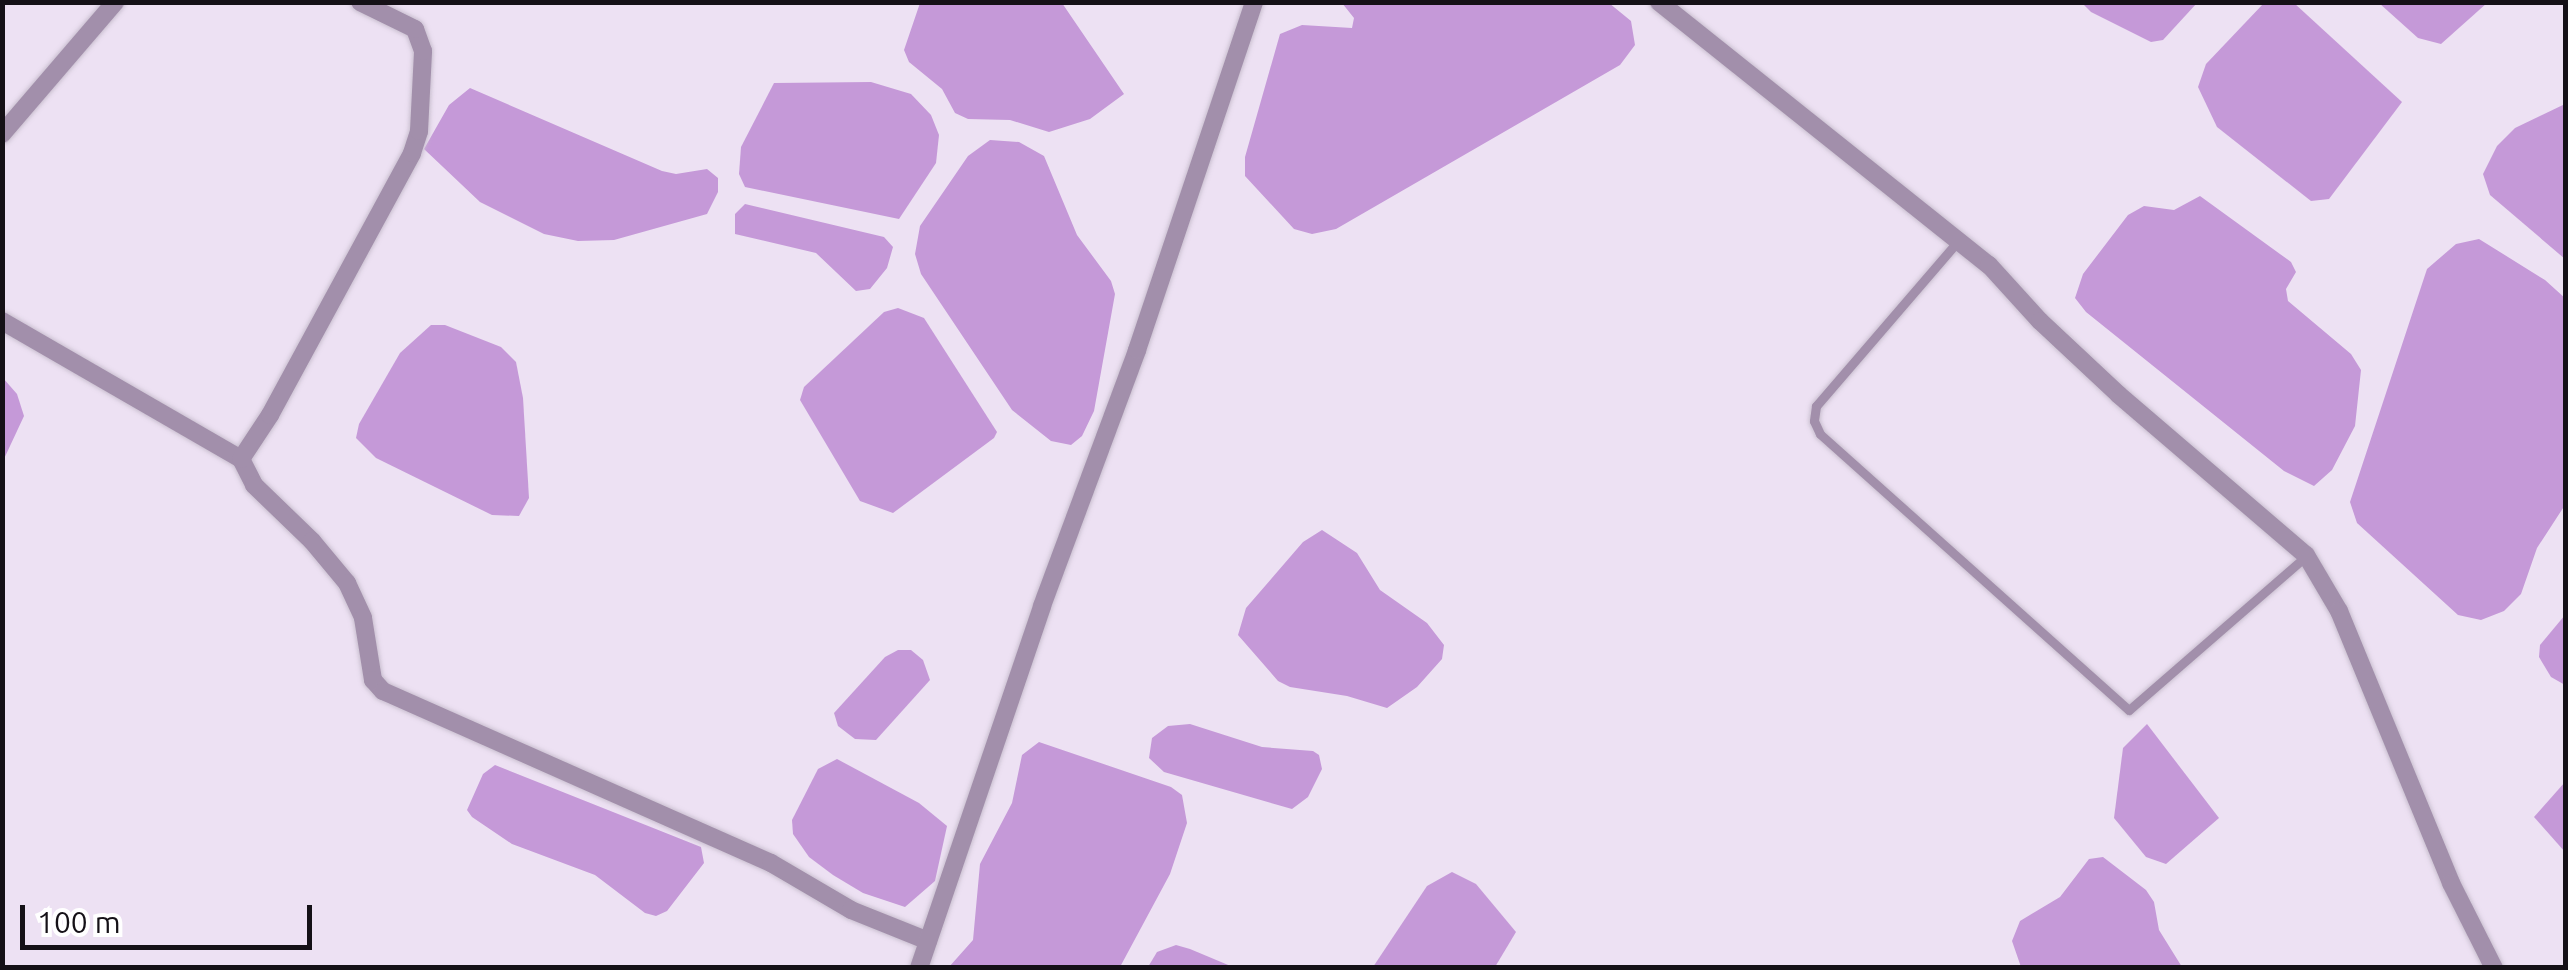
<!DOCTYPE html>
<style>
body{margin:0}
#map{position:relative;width:2568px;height:970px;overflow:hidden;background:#ede1f3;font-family:Ubuntu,sans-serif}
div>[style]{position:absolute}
.water>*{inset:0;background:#c599d8}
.roads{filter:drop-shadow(0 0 2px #cac0d0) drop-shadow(0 0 2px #cac0d0)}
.service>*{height:9px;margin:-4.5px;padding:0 4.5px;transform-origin:4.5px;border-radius:4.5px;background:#a28fab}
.minor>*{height:18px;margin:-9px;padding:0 9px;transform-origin:9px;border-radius:9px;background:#a28fab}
span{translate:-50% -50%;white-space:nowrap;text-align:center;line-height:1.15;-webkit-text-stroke:8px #fff;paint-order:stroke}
.frame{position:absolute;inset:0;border:5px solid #151117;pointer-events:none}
.scale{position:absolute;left:20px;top:905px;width:292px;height:45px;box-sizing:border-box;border:5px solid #151117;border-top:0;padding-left:12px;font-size:30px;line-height:35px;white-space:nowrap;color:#151117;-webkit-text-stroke:8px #fff;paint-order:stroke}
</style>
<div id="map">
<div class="water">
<i style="clip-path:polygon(920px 3px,1062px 3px,1124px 94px,1090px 119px,1049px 132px,1010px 120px,968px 119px,955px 113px,942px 89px,909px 62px,904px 50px)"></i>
<i style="clip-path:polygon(1342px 3px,1609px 3px,1631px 21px,1635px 45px,1620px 65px,1336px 229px,1312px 234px,1294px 229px,1245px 176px,1245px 157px,1280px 34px,1302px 25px,1352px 28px,1354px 18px)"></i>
<i style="clip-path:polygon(2082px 3px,2197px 3px,2163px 40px,2151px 42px,2091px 12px)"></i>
<i style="clip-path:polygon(2264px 3px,2294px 3px,2402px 102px,2329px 199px,2311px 201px,2217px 127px,2198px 87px,2206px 64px)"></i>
<i style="clip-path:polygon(2379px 3px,2487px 3px,2441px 44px,2418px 38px)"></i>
<i style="clip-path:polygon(871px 82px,911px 94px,931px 115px,939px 135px,936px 163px,899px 219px,745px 187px,739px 174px,741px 147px,774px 83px)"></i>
<i style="clip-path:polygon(470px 88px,662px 171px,676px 174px,707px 169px,718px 178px,718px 192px,707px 214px,614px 240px,578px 241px,544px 234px,480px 202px,424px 149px,449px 105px)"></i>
<i style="clip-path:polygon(2565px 104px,2565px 259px,2490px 195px,2483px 174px,2497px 146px,2515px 128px)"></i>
<i style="clip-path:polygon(990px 140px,1019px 142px,1044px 156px,1077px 235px,1111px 281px,1115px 294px,1094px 411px,1082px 436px,1071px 445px,1051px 441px,1012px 410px,921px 274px,915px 254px,920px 226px,968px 156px)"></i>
<i style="clip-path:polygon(2200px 196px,2291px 262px,2296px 272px,2286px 289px,2288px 301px,2351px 354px,2361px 370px,2355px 426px,2332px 470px,2314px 486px,2284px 471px,2086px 312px,2075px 298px,2083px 274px,2128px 215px,2144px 206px,2174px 210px)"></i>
<i style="clip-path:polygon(745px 204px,884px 237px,893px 247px,887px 268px,870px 289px,856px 291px,816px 253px,735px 234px,735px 214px)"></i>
<i style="clip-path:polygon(2479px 239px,2545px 280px,2566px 299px,2565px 505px,2537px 548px,2521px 594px,2504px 611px,2481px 620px,2458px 615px,2357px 523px,2350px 502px,2427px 269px,2456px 244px)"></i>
<i style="clip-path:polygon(898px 308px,924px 318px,997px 432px,994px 438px,893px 513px,860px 501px,800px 400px,804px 387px,884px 312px)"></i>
<i style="clip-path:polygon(431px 325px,445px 325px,501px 347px,516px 362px,523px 398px,529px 498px,519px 516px,492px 515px,376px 458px,356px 438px,359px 424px,400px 353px)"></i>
<i style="clip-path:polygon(3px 378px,17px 394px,24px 416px,3px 461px)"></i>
<i style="clip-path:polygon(1322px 530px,1357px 553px,1380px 590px,1427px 623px,1444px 645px,1442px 659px,1417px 687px,1387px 708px,1347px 696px,1290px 687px,1278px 681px,1238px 635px,1246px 608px,1303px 542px)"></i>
<i style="clip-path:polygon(2565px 615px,2565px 685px,2551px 677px,2539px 657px,2540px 645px)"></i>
<i style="clip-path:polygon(898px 650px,911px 650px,923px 660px,930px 680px,876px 740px,855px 739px,838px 726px,834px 713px,885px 657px)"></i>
<i style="clip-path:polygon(1190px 724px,1262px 747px,1313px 751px,1319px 755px,1322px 769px,1308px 797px,1292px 809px,1164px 772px,1149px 758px,1152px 738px,1168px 726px)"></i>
<i style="clip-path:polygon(2147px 724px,2219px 818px,2166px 864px,2146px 857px,2114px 818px,2123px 748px)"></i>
<i style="clip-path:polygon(1039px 742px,1171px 787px,1182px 795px,1187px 823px,1170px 874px,1120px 967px,949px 967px,973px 940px,980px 864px,1012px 803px,1022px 755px)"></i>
<i style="clip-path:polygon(837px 759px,919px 803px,947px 826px,935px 881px,905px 907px,863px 893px,833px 875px,809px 857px,793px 834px,792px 820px,818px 769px)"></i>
<i style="clip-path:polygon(495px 765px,701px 847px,704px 863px,667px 911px,656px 916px,645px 913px,595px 875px,512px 844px,472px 817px,467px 810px,483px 774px)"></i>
<i style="clip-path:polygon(2565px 782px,2565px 852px,2534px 817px)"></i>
<i style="clip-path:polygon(2103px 857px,2146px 890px,2154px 902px,2159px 930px,2182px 967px,2021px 967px,2012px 941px,2020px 921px,2060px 897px,2089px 859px)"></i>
<i style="clip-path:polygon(1452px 872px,1476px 884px,1516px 932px,1495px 967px,1373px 967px,1427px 886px)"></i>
<i style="clip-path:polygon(1176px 945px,1190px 949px,1233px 967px,1148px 967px,1157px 952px)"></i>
</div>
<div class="roads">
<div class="service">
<i style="left:1958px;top:241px;width:218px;rotate:130.7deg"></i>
<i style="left:1816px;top:406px;width:15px;rotate:98deg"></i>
<i style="left:1814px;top:421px;width:14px;rotate:65deg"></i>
<i style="left:1820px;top:434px;width:414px;rotate:41.8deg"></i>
<i style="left:2129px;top:710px;width:235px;rotate:-41deg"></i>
</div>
<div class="minor">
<i style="left:1659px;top:2px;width:422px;rotate:38.6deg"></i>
<i style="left:1989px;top:265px;width:76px;rotate:47.7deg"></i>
<i style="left:2040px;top:321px;width:108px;rotate:43.1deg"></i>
<i style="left:2119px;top:395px;width:246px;rotate:40.6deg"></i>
<i style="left:2306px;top:555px;width:65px;rotate:59.5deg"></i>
<i style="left:2339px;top:611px;width:294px;rotate:67.6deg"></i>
<i style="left:2451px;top:883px;width:95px;rotate:63.2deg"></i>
<i style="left:2px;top:134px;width:174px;rotate:-49.4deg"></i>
<i style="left:2px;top:321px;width:276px;rotate:30deg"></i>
<i style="left:241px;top:459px;width:29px;rotate:63deg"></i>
<i style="left:254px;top:485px;width:81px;rotate:44deg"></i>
<i style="left:312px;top:541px;width:55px;rotate:50.2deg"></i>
<i style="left:347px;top:583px;width:38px;rotate:65deg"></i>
<i style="left:363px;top:618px;width:63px;rotate:80.8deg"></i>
<i style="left:373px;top:680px;width:15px;rotate:48deg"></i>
<i style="left:383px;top:691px;width:424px;rotate:23.9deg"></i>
<i style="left:771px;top:863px;width:93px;rotate:30.4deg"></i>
<i style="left:851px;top:910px;width:83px;rotate:21.9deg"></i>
<i style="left:241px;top:459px;width:53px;rotate:-56.6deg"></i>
<i style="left:270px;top:415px;width:298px;rotate:-61.5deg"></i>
<i style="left:412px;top:153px;width:23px;rotate:-72deg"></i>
<i style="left:419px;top:131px;width:80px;rotate:-87.1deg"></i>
<i style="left:423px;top:51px;width:23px;rotate:-110deg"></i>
<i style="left:415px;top:29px;width:61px;rotate:-153.9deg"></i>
<i style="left:919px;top:968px;width:382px;rotate:-71.2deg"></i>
<i style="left:1042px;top:606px;width:273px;rotate:-69.6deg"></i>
<i style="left:1137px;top:350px;width:367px;rotate:-71.4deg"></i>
</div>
</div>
<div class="frame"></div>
<div class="scale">100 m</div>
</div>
